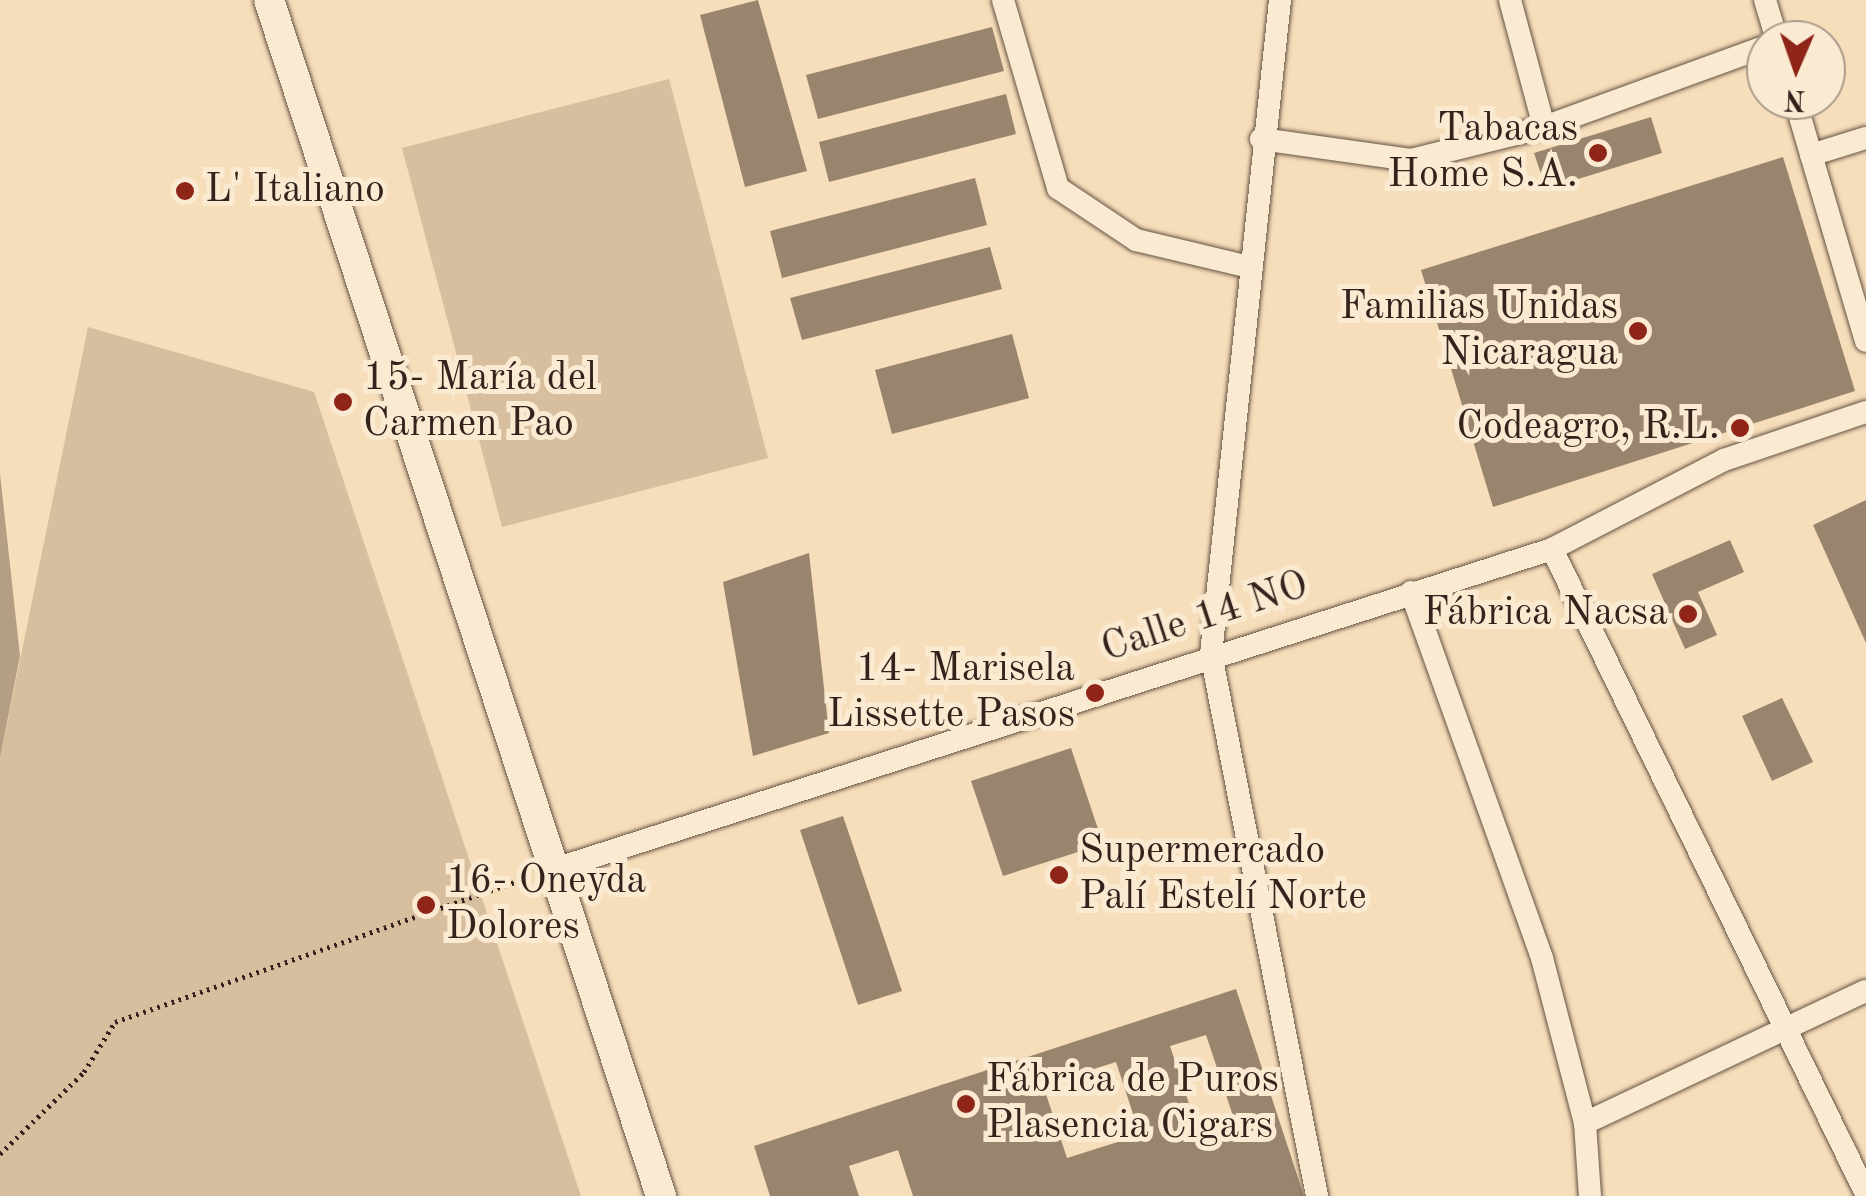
<!DOCTYPE html>
<meta charset="utf-8">
<style>
body{margin:0}
#map{position:relative;width:1866px;height:1196px;overflow:hidden;background:#f7deba;font-family:"Old Standard TT",serif}
div>[style]{position:absolute}
.green>*{inset:0;background:#d6be9f}
.water>*{inset:0;background:#b49e84}
.building>*{inset:0;background:#99846e}
.path>*{height:5px;margin-top:-2.5px;transform-origin:0;background:repeating-linear-gradient(90deg,#33231c 0 2.5px,transparent 0 7.5px)}
.roads{filter:drop-shadow(0 0 2px #645244) drop-shadow(0 0 2px #645244)}
.minor>*{height:22px;margin:-11px;padding:0 11px;transform-origin:11px;border-radius:11px;background:#faead2}
.tertiary>*{height:30px;margin:-15px;padding:0 15px;transform-origin:15px;border-radius:15px;background:#faead2}
.dots>*{width:28px;height:28px;translate:-50% -50%;box-sizing:border-box;border:5px solid #faead2;border-radius:50%}
span{translate:-50% -50%;white-space:nowrap;text-align:center;line-height:1.15;-webkit-text-stroke:10px #faead2;paint-order:stroke}
.poi-label{font-size:40px;color:#33231c}
.right{translate:-100% -50%;text-align:right}
.left{translate:0 -50%;text-align:left}
.street-label{font-size:40px;color:#33231c}
.north{position:absolute;left:1746px;top:20px;width:100px;height:100px;box-sizing:border-box;background:#faead2;border:2px solid #aa9a89;border-radius:50%;rotate:182deg;font-size:28px;font-weight:700;line-height:40px;text-align:center;color:#33231c}
.north::after{content:'';display:block;margin:auto;width:35px;height:45px;background:#8f2418;clip-path:polygon(50% 0,100% 100%,50% 72%,0 100%)}
</style>
<div id="map">
<div class="green">
<i style="clip-path:polygon(669px 79px,768px 458px,502px 527px,402px 148px)"></i>
<i style="clip-path:polygon(88px 327px,314px 392px,581px 1196px,0 1196px,0 758px)"></i>
</div>
<div class="water">
<i style="clip-path:polygon(0 474px,20px 656px,0 758px)"></i>
</div>
<div class="building">
<i style="clip-path:polygon(758px 0,807px 171px,745px 187px,700px 15px)"></i>
<i style="clip-path:polygon(992px 27px,1004px 71px,818px 119px,806px 75px)"></i>
<i style="clip-path:polygon(1006px 94px,1016px 134px,829px 182px,819px 142px)"></i>
<i style="clip-path:polygon(1651px 117px,1662px 153px,1546px 189px,1534px 153px)"></i>
<i style="clip-path:polygon(1783px 157px,1855px 391px,1493px 507px,1421px 270px)"></i>
<i style="clip-path:polygon(975px 178px,987px 225px,782px 278px,770px 231px)"></i>
<i style="clip-path:polygon(990px 247px,1002px 289px,802px 340px,790px 298px)"></i>
<i style="clip-path:polygon(1012px 334px,1029px 398px,892px 434px,875px 370px)"></i>
<i style="clip-path:polygon(1866px 500px,1866px 643px,1813px 525px)"></i>
<i style="clip-path:polygon(1730px 540px,1744px 572px,1698px 592px,1717px 635px,1685px 649px,1652px 574px)"></i>
<i style="clip-path:polygon(809px 553px,829px 733px,753px 756px,723px 582px)"></i>
<i style="clip-path:polygon(1782px 698px,1813px 762px,1772px 781px,1742px 716px)"></i>
<i style="clip-path:polygon(1071px 748px,1103px 844px,1003px 876px,971px 781px)"></i>
<i style="clip-path:polygon(843px 816px,902px 991px,858px 1005px,800px 830px)"></i>
<i style="clip-path:polygon(evenodd,1236px 989px,1304px 1196px,913px 1196px,898px 1150px,849px 1166px,859px 1196px,770px 1196px,754px 1146px,1236px 989px,1206px 1035px,1235px 1122px,1199px 1134px,1170px 1046px,1206px 1035px,1236px 989px,1116px 1062px,1140px 1135px,1067px 1158px,1043px 1085px,1116px 1062px)"></i>
</div>
<div class="path">
<i style="left:0;top:1154px;width:117px;rotate:-44.3deg"></i>
<i style="left:84px;top:1072px;width:59px;rotate:-58.2deg"></i>
<i style="left:115px;top:1022px;width:436px;rotate:-19.3deg"></i>
</div>
<div class="roads">
<div class="minor">
<i style="left:1003px;top:0;width:196px;rotate:73.7deg"></i>
<i style="left:1058px;top:188px;width:94px;rotate:33.7deg"></i>
<i style="left:1136px;top:240px;width:116px;rotate:13.4deg"></i>
<i style="left:1280px;top:0;width:658px;rotate:96.02deg"></i>
<i style="left:1211px;top:654px;width:552px;rotate:78.93deg"></i>
<i style="left:1510px;top:0;width:131px;rotate:75deg"></i>
<i style="left:1765px;top:0;width:42px;rotate:73.3deg"></i>
<i style="left:1795px;top:100px;width:251px;rotate:73.6deg"></i>
<i style="left:1261px;top:139px;width:151px;rotate:8deg"></i>
<i style="left:1411px;top:160px;width:137px;rotate:-13.9deg"></i>
<i style="left:1544px;top:127px;width:236px;rotate:-20deg"></i>
<i style="left:1811px;top:155px;width:58px;rotate:-17.2deg"></i>
<i style="left:1552px;top:549px;width:717px;rotate:64.04deg"></i>
<i style="left:1411px;top:592px;width:389px;rotate:70.3deg"></i>
<i style="left:1542px;top:958px;width:171px;rotate:75.4deg"></i>
<i style="left:1585px;top:1123px;width:73px;rotate:86.1deg"></i>
<i style="left:555px;top:869px;width:1047px;rotate:-17.79deg"></i>
<i style="left:1552px;top:549px;width:194px;rotate:-27.4deg"></i>
<i style="left:1724px;top:460px;width:150px;rotate:-18.7deg"></i>
<i style="left:1585px;top:1123px;width:310px;rotate:-25.2deg"></i>
</div>
<div class="tertiary">
<i style="left:269px;top:0;width:1259px;rotate:71.85deg"></i>
</div>
</div>
<div class="dots">
<i style="left:1598px;top:153px;background:#8f2418"></i>
<i style="left:185px;top:191px;background:#8f2418"></i>
<i style="left:1638px;top:331px;background:#8f2418"></i>
<i style="left:343px;top:402px;background:#8f2418"></i>
<i style="left:1740px;top:428px;background:#8f2418"></i>
<i style="left:1688px;top:614px;background:#8f2418"></i>
<i style="left:1095px;top:693px;background:#8f2418"></i>
<i style="left:1059px;top:875px;background:#8f2418"></i>
<i style="left:426px;top:905px;background:#8f2418"></i>
<i style="left:966px;top:1104px;background:#8f2418"></i>
</div>
<div class="poi-label">
<span class="right" style="left:1578px;top:153px">Tabacas<br>Home S.A.</span>
<span class="left" style="left:205px;top:191px">L' Italiano</span>
<span class="right" style="left:1618px;top:331px">Familias Unidas<br>Nicaragua</span>
<span class="left" style="left:363px;top:402px">15- María del<br>Carmen Pao</span>
<span class="right" style="left:1720px;top:428px">Codeagro, R.L.</span>
<span class="right" style="left:1668px;top:614px">Fábrica Nacsa</span>
<span class="right" style="left:1075px;top:693px">14- Marisela<br>Lissette Pasos</span>
<span class="left" style="left:1079px;top:875px">Supermercado<br>Palí Estelí Norte</span>
<span class="left" style="left:446px;top:905px">16- Oneyda<br>Dolores</span>
<span class="left" style="left:986px;top:1104px">Fábrica de Puros<br>Plasencia Cigars</span>
</div>
<div class="street-label">
<span style="left:1205px;top:618px;rotate:-18deg">Calle 14 NO</span>
</div>
<div class="north">N</div>
</div>
